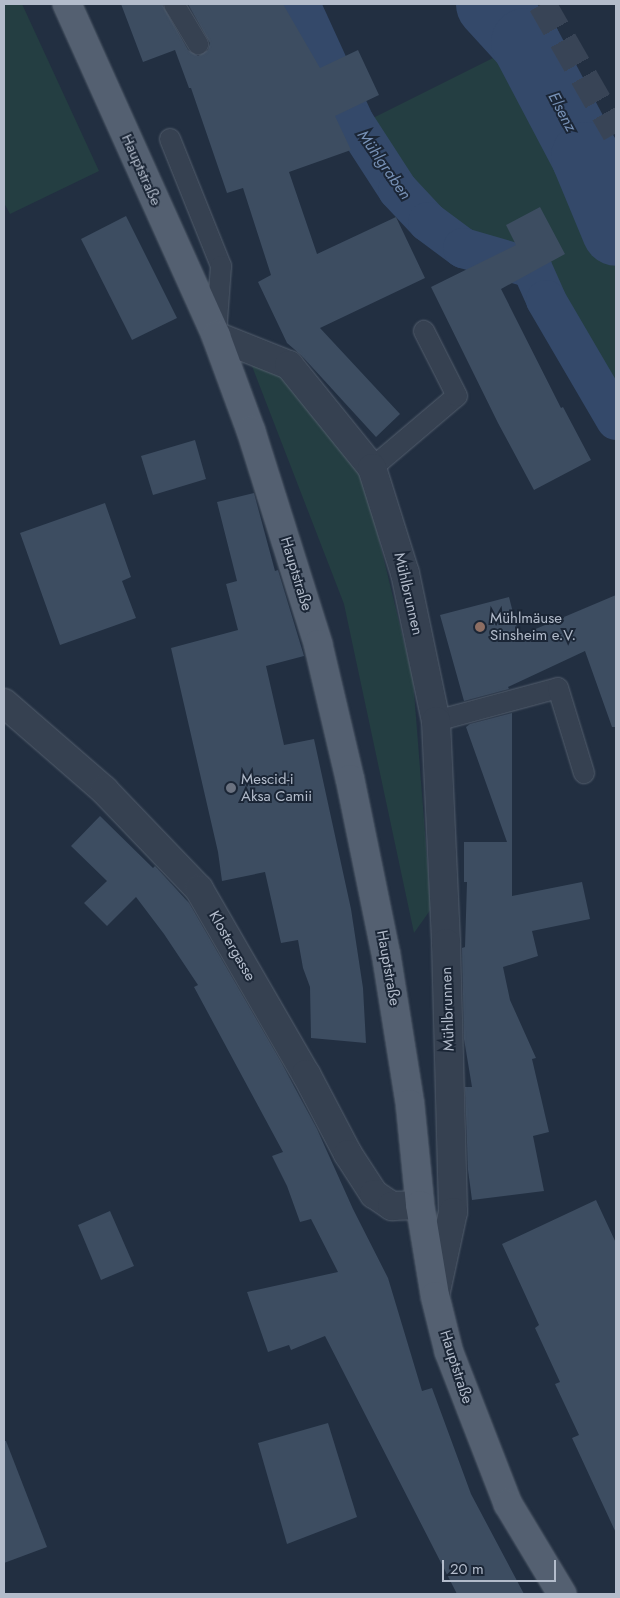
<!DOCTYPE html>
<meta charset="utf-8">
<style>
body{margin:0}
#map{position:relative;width:620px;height:1598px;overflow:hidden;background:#222f41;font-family:Jost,sans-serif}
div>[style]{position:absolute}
.green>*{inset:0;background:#243e42}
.canal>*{height:40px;margin:-20px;padding:0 20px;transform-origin:20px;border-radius:20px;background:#34496a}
.river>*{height:69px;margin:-34.5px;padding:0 34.5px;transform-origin:34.5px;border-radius:34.5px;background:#34496a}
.building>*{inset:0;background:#3d4d61}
.street-tunnel>*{height:28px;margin-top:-14px;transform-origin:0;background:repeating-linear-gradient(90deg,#384456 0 28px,transparent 0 42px)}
.roads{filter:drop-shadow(0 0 1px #545f6e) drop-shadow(0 0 1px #545f6e)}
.lane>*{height:20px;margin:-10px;padding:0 10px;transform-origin:10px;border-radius:10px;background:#364151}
.street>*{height:28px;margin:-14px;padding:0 14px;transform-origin:14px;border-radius:14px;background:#364151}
.primary>*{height:28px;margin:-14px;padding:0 14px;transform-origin:14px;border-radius:14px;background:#546071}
.dots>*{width:14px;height:14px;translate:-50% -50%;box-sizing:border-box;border:2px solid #1b2636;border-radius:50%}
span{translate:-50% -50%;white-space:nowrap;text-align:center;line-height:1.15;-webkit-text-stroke:4px #1b2636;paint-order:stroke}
.street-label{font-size:15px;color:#b3bccb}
.poi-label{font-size:15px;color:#b3bccb}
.left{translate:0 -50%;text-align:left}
.water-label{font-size:16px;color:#7791b6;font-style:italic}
.frame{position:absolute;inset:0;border:5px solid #b3bccb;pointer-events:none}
.scale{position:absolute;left:442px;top:1560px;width:114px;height:22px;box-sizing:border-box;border:2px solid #b3bccb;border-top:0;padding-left:6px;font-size:15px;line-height:18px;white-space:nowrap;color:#b3bccb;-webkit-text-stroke:4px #1b2636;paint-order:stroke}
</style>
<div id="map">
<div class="green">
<i style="clip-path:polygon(4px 4px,22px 4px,99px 171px,10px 214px,4px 203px)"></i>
<i style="clip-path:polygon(490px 4px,526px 4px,616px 162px,616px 437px,515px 262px,461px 259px,398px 205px,349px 130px,525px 42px)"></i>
<i style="clip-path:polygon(250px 361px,285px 370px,364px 478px,413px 679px,431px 909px,414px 933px,344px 604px)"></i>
</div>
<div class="canal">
<i style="left:300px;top:4px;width:130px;rotate:65.4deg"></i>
<i style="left:354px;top:122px;width:81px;rotate:57.1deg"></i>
<i style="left:398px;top:190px;width:44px;rotate:46.8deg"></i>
<i style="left:428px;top:222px;width:44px;rotate:36.6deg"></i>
<i style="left:463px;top:248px;width:72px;rotate:16.2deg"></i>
<i style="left:532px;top:268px;width:35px;rotate:66deg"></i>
<i style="left:546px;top:300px;width:139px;rotate:59.7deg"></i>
</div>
<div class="river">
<i style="left:490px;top:4px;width:52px;rotate:47.4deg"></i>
<i style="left:525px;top:42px;width:129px;rotate:62.2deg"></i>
<i style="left:585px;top:156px;width:81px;rotate:67.5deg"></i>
</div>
<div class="building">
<i style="clip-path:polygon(121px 4px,162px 4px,188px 50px,198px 56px,208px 50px,210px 43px,188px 4px,283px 4px,320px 68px,358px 50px,379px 95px,335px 116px,351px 150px,289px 172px,317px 254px,396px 217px,425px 278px,320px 328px,400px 414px,376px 437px,301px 355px,287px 343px,258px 282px,271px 275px,243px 188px,227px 193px,191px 88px,189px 88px,175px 50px,143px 62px)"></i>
<i style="clip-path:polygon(540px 207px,565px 254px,501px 289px,561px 408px,563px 407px,591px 460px,534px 490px,498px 423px,431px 287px,516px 245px,506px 225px)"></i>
<i style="clip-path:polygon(126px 216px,177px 318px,132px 340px,81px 239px)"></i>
<i style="clip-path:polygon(195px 440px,206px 479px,153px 495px,141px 456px)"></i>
<i style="clip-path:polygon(254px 493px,275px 571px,278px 570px,304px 656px,266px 666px,284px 745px,314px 739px,351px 909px,363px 988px,366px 1043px,311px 1038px,310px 987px,303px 968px,298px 940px,281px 943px,265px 872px,222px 881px,218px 852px,171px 648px,238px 630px,226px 584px,237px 581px,217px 502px)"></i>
<i style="clip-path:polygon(105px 503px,131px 577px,122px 581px,136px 618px,60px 645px,20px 533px)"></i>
<i style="clip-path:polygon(616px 595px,616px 727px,612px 727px,585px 651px,508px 687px,509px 689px,464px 701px,440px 615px,509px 597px,519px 636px)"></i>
<i style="clip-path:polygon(512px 713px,512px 896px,582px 882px,590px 919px,532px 931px,538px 956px,503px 967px,510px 1000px,536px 1058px,532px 1059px,549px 1132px,533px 1136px,544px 1191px,472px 1200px,468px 1170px,465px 1087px,472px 1087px,464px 1039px,462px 948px,465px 947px,467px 882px,464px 882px,464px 842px,507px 842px,466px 727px,470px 724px)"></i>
<i style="clip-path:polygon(100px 816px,153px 868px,155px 866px,189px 903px,281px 1062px,317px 1129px,353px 1209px,388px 1278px,422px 1391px,432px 1388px,471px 1494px,524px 1594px,457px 1594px,325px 1336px,291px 1350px,289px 1345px,268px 1352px,247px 1292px,338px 1272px,311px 1219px,300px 1222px,287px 1186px,272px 1156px,283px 1152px,194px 987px,198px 985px,164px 934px,136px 897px,107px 926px,84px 903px,107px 881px,71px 846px)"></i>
<i style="clip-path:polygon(596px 1200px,616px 1243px,616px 1533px,572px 1438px,579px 1435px,555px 1384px,560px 1382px,535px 1328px,539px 1325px,502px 1244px)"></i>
<i style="clip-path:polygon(110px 1211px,134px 1266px,101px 1280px,78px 1225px)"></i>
<i style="clip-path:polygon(328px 1423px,357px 1517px,287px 1544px,258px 1443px)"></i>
<i style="clip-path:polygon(4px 1441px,6px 1441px,47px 1547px,4px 1563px)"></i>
</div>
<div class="street-tunnel">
<i style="left:542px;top:4px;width:149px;rotate:60.2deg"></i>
</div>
<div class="roads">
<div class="lane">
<i style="left:174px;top:4px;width:47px;rotate:59deg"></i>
<i style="left:170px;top:139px;width:137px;rotate:68.1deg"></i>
<i style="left:221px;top:266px;width:68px;rotate:94.2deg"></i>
<i style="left:372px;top:468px;width:111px;rotate:-40.3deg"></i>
<i style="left:457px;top:396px;width:73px;rotate:-116.9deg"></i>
<i style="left:436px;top:721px;width:126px;rotate:-15.1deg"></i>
<i style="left:558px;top:688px;width:89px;rotate:73deg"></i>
</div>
<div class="street">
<i style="left:216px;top:336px;width:79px;rotate:21.7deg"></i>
<i style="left:289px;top:365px;width:132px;rotate:51.1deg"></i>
<i style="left:372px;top:468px;width:110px;rotate:72.6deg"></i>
<i style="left:405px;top:573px;width:151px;rotate:78.2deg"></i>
<i style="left:436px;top:721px;width:222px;rotate:87.4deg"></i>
<i style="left:446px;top:943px;width:269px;rotate:88.5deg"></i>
<i style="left:453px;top:1212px;width:86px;rotate:102.1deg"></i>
<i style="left:4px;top:703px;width:133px;rotate:41deg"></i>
<i style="left:104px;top:790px;width:137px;rotate:46.2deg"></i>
<i style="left:199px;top:889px;width:214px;rotate:60deg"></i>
<i style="left:306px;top:1074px;width:90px;rotate:62.3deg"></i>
<i style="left:348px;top:1154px;width:48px;rotate:57deg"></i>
<i style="left:374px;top:1194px;width:22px;rotate:34deg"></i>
<i style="left:392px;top:1206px;width:28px;rotate:-2deg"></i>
</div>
<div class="primary">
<i style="left:67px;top:4px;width:364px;rotate:65.8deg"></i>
<i style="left:216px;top:336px;width:101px;rotate:69.8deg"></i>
<i style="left:251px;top:431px;width:223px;rotate:72.5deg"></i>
<i style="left:318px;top:644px;width:139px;rotate:76.7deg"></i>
<i style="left:350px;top:779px;width:179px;rotate:78.4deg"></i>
<i style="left:386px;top:954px;width:152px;rotate:80.9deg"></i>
<i style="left:410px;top:1104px;width:101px;rotate:84.3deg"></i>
<i style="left:420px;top:1205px;width:92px;rotate:80.6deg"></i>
<i style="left:435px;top:1296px;width:58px;rotate:76deg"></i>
<i style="left:449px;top:1352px;width:163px;rotate:68.8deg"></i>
<i style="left:508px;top:1504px;width:105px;rotate:59deg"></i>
</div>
</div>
<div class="dots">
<i style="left:480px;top:627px;background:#8d6e63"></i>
<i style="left:231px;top:788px;background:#6b7280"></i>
</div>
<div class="street-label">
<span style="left:141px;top:170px;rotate:66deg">Hauptstraße</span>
<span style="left:296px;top:574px;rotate:73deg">Hauptstraße</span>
<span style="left:408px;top:594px;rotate:77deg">Mühlbrunnen</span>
<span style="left:232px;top:946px;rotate:60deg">Klostergasse</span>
<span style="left:388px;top:968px;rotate:80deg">Hauptstraße</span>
<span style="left:448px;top:1009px;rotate:-92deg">Mühlbrunnen</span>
<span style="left:456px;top:1367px;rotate:72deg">Hauptstraße</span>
</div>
<div class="poi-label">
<span class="left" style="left:490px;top:627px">Mühlmäuse<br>Sinsheim e.V.</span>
<span class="left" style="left:241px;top:788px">Mescid-i<br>Aksa Camii</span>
</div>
<div class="water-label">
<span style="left:562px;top:112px;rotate:62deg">Elsenz</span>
<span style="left:384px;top:165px;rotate:55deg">Mühlgraben</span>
</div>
<div class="frame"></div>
<div class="scale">20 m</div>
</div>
